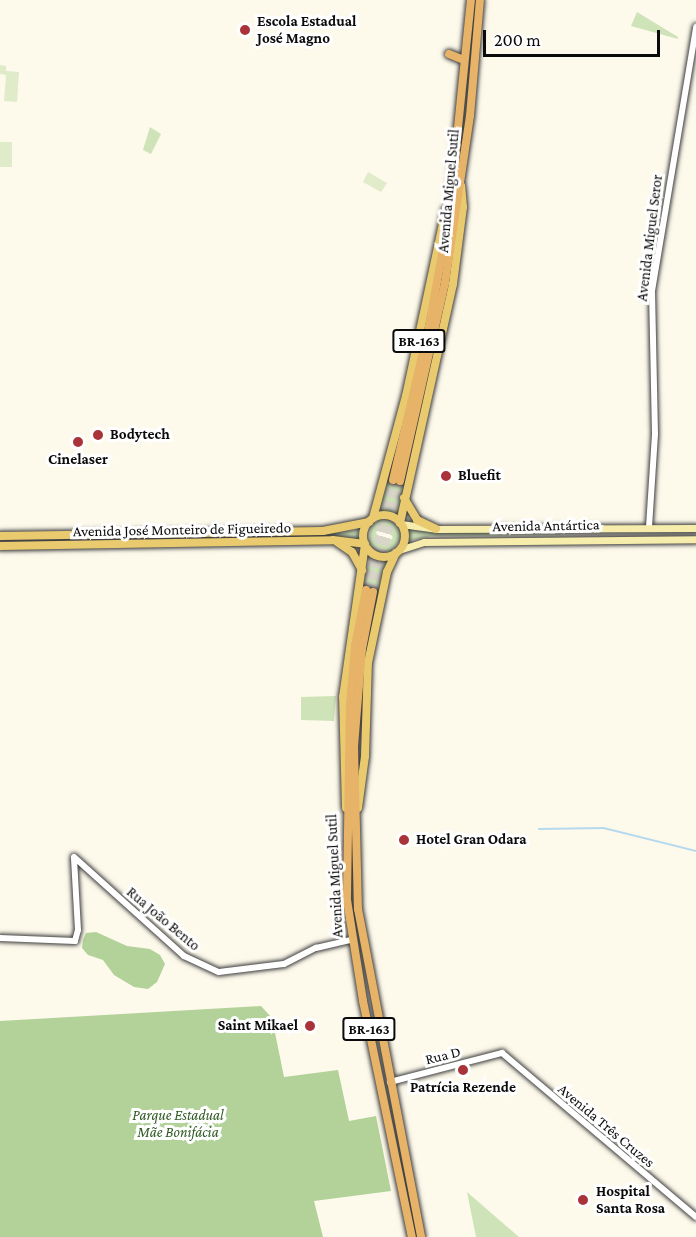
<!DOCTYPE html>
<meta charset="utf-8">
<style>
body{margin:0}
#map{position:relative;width:696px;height:1237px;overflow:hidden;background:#fdf9eb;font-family:"Crimson Pro",serif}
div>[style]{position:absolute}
.green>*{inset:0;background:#cfe3b9}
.forest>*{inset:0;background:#b3d29a}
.pitch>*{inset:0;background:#e0ebc9}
.stream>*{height:1.5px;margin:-0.75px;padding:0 0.75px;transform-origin:0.75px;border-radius:0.75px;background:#b5d9ee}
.trunk-tunnel>*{height:8px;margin-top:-4px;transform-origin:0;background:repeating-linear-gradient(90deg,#d9d5c9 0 8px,transparent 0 12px)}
.roads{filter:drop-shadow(0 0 2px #3e3e3e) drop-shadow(0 0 2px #3e3e3e)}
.tertiary>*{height:6px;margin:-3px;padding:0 3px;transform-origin:3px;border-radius:3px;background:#fff}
.secondary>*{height:7px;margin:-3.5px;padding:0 3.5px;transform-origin:3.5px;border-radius:3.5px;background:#f6edad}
.primary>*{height:8px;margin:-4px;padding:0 4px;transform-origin:4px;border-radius:4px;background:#e9ca6e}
.primary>.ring{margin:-4px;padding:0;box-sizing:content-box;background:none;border:8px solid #e9ca6e;border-radius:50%}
.trunk>*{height:8px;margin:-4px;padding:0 4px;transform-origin:4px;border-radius:4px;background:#e6b368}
.dots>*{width:16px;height:16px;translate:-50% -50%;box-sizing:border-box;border:3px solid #fff;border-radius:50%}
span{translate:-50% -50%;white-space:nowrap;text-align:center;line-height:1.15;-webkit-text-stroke:6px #fff;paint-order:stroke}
.shield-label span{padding:2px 4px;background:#fff;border:2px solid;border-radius:4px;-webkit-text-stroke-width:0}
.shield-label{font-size:14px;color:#0b0b0b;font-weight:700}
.poi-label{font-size:15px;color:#0b0b0b;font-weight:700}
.left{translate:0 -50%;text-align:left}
.right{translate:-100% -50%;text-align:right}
.street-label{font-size:15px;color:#0b0b0b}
.park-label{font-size:15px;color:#2f5a23;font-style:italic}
.scale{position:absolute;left:483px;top:30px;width:177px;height:27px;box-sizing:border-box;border:3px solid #0b0b0b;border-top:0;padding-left:8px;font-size:18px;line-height:21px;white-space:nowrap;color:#0b0b0b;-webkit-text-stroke:4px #fff;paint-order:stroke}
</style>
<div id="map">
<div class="green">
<i style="clip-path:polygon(637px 12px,678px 37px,678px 39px,631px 26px)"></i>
<i style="clip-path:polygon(150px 127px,161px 134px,151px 154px,143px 150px)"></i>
<i style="clip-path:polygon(388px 469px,390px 480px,397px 483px,408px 472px,399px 521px,387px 515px,377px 516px)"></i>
<i style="clip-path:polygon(evenodd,380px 520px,392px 521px,400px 530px,400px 540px,390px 552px,375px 550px,369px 542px,371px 526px,380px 520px,386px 527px,393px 538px,381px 544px,376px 532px,386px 527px)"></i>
<i style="clip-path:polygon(408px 529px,560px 531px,560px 535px,432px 536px,408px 541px)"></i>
<i style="clip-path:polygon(358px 530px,357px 540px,111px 539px,337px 533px)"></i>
<i style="clip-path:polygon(371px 557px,387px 561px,377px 600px,376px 589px,371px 587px,360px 595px)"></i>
<i style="clip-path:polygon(336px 696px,334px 721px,301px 720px,301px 697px)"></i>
<i style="clip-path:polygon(467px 1192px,519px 1237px,476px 1237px)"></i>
</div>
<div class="forest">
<i style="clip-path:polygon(96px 932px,127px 946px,150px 949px,160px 955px,165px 964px,157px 982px,148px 989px,134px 987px,114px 975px,103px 960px,88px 955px,82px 948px,83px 940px,86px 933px)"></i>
<i style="clip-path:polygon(261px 1006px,272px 1018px,284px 1077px,338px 1070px,349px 1121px,376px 1116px,391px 1191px,314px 1201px,323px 1237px,0 1237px,0 1021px)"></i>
</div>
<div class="pitch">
<i style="clip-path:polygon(0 65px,6px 66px,6px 71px,19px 72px,17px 102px,4px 101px,6px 75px,0 74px)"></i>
<i style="clip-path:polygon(0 142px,12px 142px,12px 167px,0 167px)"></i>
<i style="clip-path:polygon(368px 172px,387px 183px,381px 192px,363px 182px)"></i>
</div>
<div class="stream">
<i style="left:539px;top:829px;width:65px;rotate:-0.9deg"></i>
<i style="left:604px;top:828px;width:95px;rotate:14deg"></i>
</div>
<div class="trunk-tunnel">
<i style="left:366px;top:590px;width:113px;rotate:-76.2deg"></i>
<i style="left:373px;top:592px;width:114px;rotate:-76.3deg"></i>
</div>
<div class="roads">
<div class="tertiary">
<i style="left:649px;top:527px;width:93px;rotate:-86.3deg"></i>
<i style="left:655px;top:434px;width:143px;rotate:-91.2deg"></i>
<i style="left:652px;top:291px;width:268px;rotate:-80.5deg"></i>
<i style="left:74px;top:857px;width:148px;rotate:42deg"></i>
<i style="left:184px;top:956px;width:38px;rotate:25deg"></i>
<i style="left:219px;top:972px;width:65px;rotate:-7deg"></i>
<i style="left:284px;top:964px;width:36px;rotate:-27deg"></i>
<i style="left:316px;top:948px;width:37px;rotate:-13deg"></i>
<i style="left:0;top:938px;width:75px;rotate:2.3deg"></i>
<i style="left:75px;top:941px;width:11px;rotate:-75deg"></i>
<i style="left:78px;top:930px;width:72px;rotate:-93.2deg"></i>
<i style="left:390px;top:1082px;width:116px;rotate:-14.5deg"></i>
<i style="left:502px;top:1053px;width:254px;rotate:40.2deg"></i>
</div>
<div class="secondary">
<i style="left:401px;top:524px;width:35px;rotate:8deg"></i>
<i style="left:436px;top:529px;width:260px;rotate:-0.2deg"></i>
<i style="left:399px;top:550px;width:26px;rotate:-18deg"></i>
<i style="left:424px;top:542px;width:272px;rotate:-0.6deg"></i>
</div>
<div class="primary">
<i style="left:404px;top:498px;width:26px;rotate:59deg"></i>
<i style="left:417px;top:520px;width:21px;rotate:25deg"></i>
<i class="ring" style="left:363px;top:515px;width:34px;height:34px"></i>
<i style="left:373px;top:518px;width:126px;rotate:-74.9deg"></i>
<i style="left:406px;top:396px;width:190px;rotate:-77.9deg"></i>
<i style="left:400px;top:523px;width:245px;rotate:-77.5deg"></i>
<i style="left:453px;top:284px;width:78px;rotate:-82.6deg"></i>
<i style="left:463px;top:207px;width:21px;rotate:-95deg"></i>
<i style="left:0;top:536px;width:323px;rotate:-0.9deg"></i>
<i style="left:323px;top:531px;width:47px;rotate:-11.1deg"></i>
<i style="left:337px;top:542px;width:18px;rotate:34deg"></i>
<i style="left:352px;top:552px;width:21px;rotate:61deg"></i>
<i style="left:0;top:546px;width:333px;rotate:-1deg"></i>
<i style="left:333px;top:540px;width:32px;rotate:7deg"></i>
<i style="left:346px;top:808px;width:111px;rotate:-91.5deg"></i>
<i style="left:343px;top:697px;width:154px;rotate:-81.8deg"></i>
<i style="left:358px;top:808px;width:52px;rotate:-82.3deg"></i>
<i style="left:365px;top:756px;width:93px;rotate:-88.2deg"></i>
<i style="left:368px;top:663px;width:93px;rotate:-78.2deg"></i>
<i style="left:387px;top:572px;width:21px;rotate:-65deg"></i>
</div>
<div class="trunk">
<i style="left:449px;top:54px;width:16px;rotate:22deg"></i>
<i style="left:393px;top:480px;width:158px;rotate:-76.8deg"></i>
<i style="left:429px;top:326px;width:112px;rotate:-79.7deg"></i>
<i style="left:449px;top:216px;width:217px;rotate:-84.2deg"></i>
<i style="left:400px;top:481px;width:203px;rotate:-77.2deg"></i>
<i style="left:445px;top:283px;width:169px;rotate:-81.5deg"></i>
<i style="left:470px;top:116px;width:116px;rotate:-85.1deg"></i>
<i style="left:366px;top:590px;width:57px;rotate:101.1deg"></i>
<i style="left:355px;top:646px;width:58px;rotate:94.9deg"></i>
<i style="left:350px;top:704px;width:196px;rotate:90.9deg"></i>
<i style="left:347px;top:900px;width:102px;rotate:81deg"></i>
<i style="left:363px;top:1001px;width:241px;rotate:78.3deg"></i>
<i style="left:373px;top:592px;width:58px;rotate:100.9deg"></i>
<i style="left:362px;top:649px;width:98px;rotate:94.7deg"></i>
<i style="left:354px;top:747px;width:162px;rotate:88.6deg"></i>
<i style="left:358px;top:909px;width:334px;rotate:79.1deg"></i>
</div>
</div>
<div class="dots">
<i style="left:245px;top:30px;background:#aa333a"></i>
<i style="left:98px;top:435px;background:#aa333a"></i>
<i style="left:78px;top:442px;background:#aa333a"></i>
<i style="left:446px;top:476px;background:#aa333a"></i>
<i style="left:404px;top:840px;background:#aa333a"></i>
<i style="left:310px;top:1026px;background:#aa333a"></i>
<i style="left:463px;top:1070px;background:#aa333a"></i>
<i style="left:583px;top:1200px;background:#aa333a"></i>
</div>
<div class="shield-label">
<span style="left:419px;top:341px">BR-163</span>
<span style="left:369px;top:1029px">BR-163</span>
</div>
<div class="poi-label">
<span class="left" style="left:257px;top:30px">Escola Estadual<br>José Magno</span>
<span class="left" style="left:110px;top:435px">Bodytech</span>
<span style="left:78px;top:460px">Cinelaser</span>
<span class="left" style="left:458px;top:476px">Bluefit</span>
<span class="left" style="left:416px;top:840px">Hotel Gran Odara</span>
<span class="right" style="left:298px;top:1026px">Saint Mikael</span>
<span style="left:463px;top:1088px">Patrícia Rezende</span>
<span class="left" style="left:596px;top:1200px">Hospital<br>Santa Rosa</span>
</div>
<div class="street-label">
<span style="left:449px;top:191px;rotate:-85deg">Avenida Miguel Sutil</span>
<span style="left:650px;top:238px;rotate:-83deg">Avenida Miguel Seror</span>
<span style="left:546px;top:526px;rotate:-1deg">Avenida Antártica</span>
<span style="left:182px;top:530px;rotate:-1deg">Avenida José Monteiro de Figueiredo</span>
<span style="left:335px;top:876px;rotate:-93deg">Avenida Miguel Sutil</span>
<span style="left:163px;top:919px;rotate:40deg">Rua João Bento</span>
<span style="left:443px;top:1056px;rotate:-14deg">Rua D</span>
<span style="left:606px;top:1126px;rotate:40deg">Avenida Três Cruzes</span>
</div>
<div class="park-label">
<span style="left:178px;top:1124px">Parque Estadual<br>Mãe Bonifácia</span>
</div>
<div class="scale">200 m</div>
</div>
